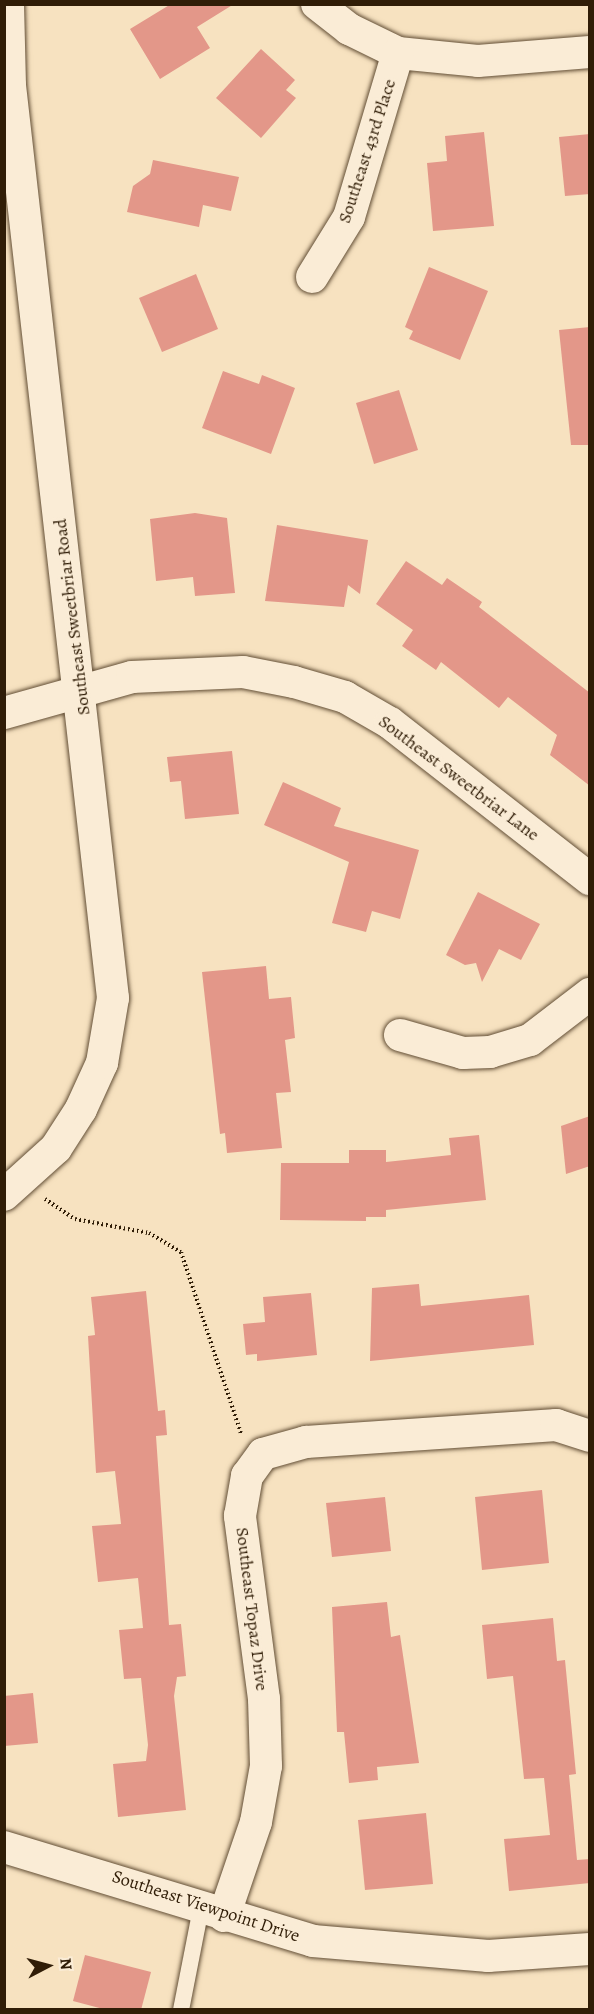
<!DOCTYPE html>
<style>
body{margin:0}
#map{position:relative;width:594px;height:2014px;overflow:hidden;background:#f7e2c0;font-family:Alegreya,serif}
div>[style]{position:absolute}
.building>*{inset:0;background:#e39789}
.path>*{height:4px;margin-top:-2px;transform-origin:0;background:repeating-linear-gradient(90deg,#301d07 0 1.5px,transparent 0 4.5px)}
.roads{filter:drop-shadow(0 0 2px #624e35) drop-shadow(0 0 2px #624e35)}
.lane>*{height:16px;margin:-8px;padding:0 8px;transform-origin:8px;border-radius:8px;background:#faecd6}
.street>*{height:32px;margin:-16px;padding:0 16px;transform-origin:16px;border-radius:16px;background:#faecd6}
span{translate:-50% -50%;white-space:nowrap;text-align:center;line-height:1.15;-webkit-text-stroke:6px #faecd6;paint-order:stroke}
.street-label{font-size:18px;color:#301d07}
.frame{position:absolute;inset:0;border:6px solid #301d07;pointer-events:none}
.north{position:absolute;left:18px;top:1936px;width:60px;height:60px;-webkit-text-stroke:4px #faecd6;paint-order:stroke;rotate:84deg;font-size:16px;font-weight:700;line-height:24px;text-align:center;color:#301d07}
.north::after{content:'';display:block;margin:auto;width:21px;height:27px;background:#301d07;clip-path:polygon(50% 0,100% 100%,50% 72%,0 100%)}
</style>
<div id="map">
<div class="building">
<i style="clip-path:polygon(171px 4px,234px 4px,197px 27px,210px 48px,160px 79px,130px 29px)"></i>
<i style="clip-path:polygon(261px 49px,295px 80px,286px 90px,296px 98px,261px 138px,216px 98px)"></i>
<i style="clip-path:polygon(484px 132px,494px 226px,433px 231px,427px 163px,447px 161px,445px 136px)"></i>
<i style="clip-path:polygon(590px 134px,590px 194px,565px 196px,559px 137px)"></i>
<i style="clip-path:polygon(153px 160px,239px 177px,231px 211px,203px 205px,199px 227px,127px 212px,133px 186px,150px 174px)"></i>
<i style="clip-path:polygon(429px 267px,488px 291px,460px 360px,409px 339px,413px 331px,405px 327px)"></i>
<i style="clip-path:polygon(196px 274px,218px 329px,162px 352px,139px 298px)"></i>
<i style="clip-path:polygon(590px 327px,590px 445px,571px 445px,559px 330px)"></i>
<i style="clip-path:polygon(223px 371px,259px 384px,262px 375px,295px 388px,271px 454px,202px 428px)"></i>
<i style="clip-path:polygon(399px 390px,418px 450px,374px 464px,356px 403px)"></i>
<i style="clip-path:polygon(195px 513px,227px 518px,235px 593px,195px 596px,193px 577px,156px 581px,150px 519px)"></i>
<i style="clip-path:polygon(277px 525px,368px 540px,360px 594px,348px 585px,344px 607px,265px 601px)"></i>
<i style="clip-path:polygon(406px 561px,442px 585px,447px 578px,482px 602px,479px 607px,590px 693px,590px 786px,550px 755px,557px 735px,508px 697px,499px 708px,441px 662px,436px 670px,402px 646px,413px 630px,376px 604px)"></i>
<i style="clip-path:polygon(232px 751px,239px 814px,185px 819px,181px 781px,170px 782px,167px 757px)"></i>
<i style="clip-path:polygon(283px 782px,341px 808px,334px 826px,419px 850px,400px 919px,372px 911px,366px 932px,332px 923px,349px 862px,264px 825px)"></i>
<i style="clip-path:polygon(478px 892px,540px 924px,521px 960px,499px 949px,482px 982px,476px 963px,465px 965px,446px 955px)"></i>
<i style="clip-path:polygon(266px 966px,269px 999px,291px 997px,295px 1038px,285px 1040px,291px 1092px,276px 1093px,282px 1148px,227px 1153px,225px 1133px,220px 1134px,202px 972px)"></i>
<i style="clip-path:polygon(590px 1116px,590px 1166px,566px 1174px,561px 1126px)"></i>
<i style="clip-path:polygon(479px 1135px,486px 1200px,386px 1210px,386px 1217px,366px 1217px,366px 1221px,280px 1220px,281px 1163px,349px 1163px,349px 1150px,386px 1150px,386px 1162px,451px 1155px,449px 1138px)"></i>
<i style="clip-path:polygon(419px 1284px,421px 1306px,529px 1295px,534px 1345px,370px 1361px,372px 1288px)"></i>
<i style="clip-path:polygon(146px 1291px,158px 1411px,165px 1410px,167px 1435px,156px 1436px,169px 1625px,181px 1624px,186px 1676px,177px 1677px,174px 1696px,186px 1810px,118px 1817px,113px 1764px,146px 1761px,148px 1745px,141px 1678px,124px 1679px,119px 1630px,143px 1628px,138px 1578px,98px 1582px,92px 1526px,121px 1524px,115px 1471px,96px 1473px,88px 1336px,95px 1335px,91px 1297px)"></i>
<i style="clip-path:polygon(311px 1293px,317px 1355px,257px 1361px,257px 1354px,246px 1355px,243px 1324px,265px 1322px,263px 1297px)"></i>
<i style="clip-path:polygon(542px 1490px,549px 1563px,482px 1570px,475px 1497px)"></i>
<i style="clip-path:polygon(385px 1497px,391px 1551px,332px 1557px,326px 1503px)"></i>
<i style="clip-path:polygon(387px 1602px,391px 1637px,400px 1635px,419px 1763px,377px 1767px,378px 1780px,349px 1783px,344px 1732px,337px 1732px,332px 1607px)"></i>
<i style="clip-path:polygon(553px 1618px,557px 1661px,565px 1660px,576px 1774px,569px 1775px,577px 1860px,590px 1859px,590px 1883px,509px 1891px,504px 1839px,550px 1835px,544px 1778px,524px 1779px,513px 1676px,487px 1679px,482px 1625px)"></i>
<i style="clip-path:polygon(33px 1693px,38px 1743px,4px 1746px,4px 1696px)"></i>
<i style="clip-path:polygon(426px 1813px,433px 1884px,365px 1890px,358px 1820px)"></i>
<i style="clip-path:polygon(85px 1955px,151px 1972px,141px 2010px,107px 2010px,73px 2001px)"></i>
</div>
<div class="path">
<i style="left:45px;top:1199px;width:36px;rotate:34deg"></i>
<i style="left:75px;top:1219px;width:75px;rotate:10.7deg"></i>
<i style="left:149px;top:1233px;width:37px;rotate:31deg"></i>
<i style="left:181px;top:1252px;width:191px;rotate:71.7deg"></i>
</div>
<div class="roads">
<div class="lane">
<i style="left:181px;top:2010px;width:104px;rotate:-78.9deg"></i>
</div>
<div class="street">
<i style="left:317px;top:4px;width:41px;rotate:38deg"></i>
<i style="left:349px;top:29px;width:55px;rotate:26.1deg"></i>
<i style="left:398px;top:53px;width:80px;rotate:5.7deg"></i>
<i style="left:478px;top:61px;width:112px;rotate:-4.6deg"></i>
<i style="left:312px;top:277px;width:70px;rotate:-58.3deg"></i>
<i style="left:349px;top:217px;width:171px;rotate:-73.4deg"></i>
<i style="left:4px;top:713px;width:133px;rotate:-15.7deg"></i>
<i style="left:132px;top:677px;width:111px;rotate:-2.6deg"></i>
<i style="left:243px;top:672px;width:52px;rotate:11.1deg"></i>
<i style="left:294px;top:682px;width:53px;rotate:16.4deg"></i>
<i style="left:345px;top:697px;width:52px;rotate:30deg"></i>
<i style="left:390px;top:723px;width:254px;rotate:38deg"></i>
<i style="left:400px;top:1035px;width:66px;rotate:15.9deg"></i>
<i style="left:463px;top:1053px;width:27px;rotate:-2deg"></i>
<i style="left:490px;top:1052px;width:42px;rotate:-16.7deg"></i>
<i style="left:530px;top:1040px;width:76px;rotate:-37.5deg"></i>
<i style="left:4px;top:1195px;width:70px;rotate:-42.1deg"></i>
<i style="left:56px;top:1148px;width:46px;rotate:-57.3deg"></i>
<i style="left:81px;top:1109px;width:51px;rotate:-65.5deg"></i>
<i style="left:102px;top:1063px;width:66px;rotate:-80.4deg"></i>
<i style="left:113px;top:998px;width:918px;rotate:-96.44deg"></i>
<i style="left:10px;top:86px;width:82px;rotate:-91.4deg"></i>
<i style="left:4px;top:1847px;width:323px;rotate:16.9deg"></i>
<i style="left:313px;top:1941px;width:176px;rotate:4.9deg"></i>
<i style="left:488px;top:1956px;width:102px;rotate:-3.9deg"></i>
<i style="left:224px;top:1916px;width:99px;rotate:-71.2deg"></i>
<i style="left:256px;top:1822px;width:57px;rotate:-79.9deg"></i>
<i style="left:266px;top:1766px;width:67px;rotate:-91.7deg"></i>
<i style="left:264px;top:1699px;width:185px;rotate:-97.5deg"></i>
<i style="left:240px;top:1516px;width:41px;rotate:-80.1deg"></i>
<i style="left:247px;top:1476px;width:27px;rotate:-54deg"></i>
<i style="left:263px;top:1454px;width:45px;rotate:-15.6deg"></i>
<i style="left:306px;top:1442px;width:251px;rotate:-3.9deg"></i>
<i style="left:556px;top:1425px;width:36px;rotate:18deg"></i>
</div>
</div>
<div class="street-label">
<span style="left:367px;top:151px;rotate:-72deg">Southeast 43rd Place</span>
<span style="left:72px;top:617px;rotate:-97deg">Southeast Sweetbriar Road</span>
<span style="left:459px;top:778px;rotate:37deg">Southeast Sweetbriar Lane</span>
<span style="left:252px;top:1609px;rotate:83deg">Southeast Topaz Drive</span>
<span style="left:206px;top:1906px;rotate:18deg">Southeast Viewpoint Drive</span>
</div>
<div class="frame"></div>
<div class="north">N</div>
</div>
